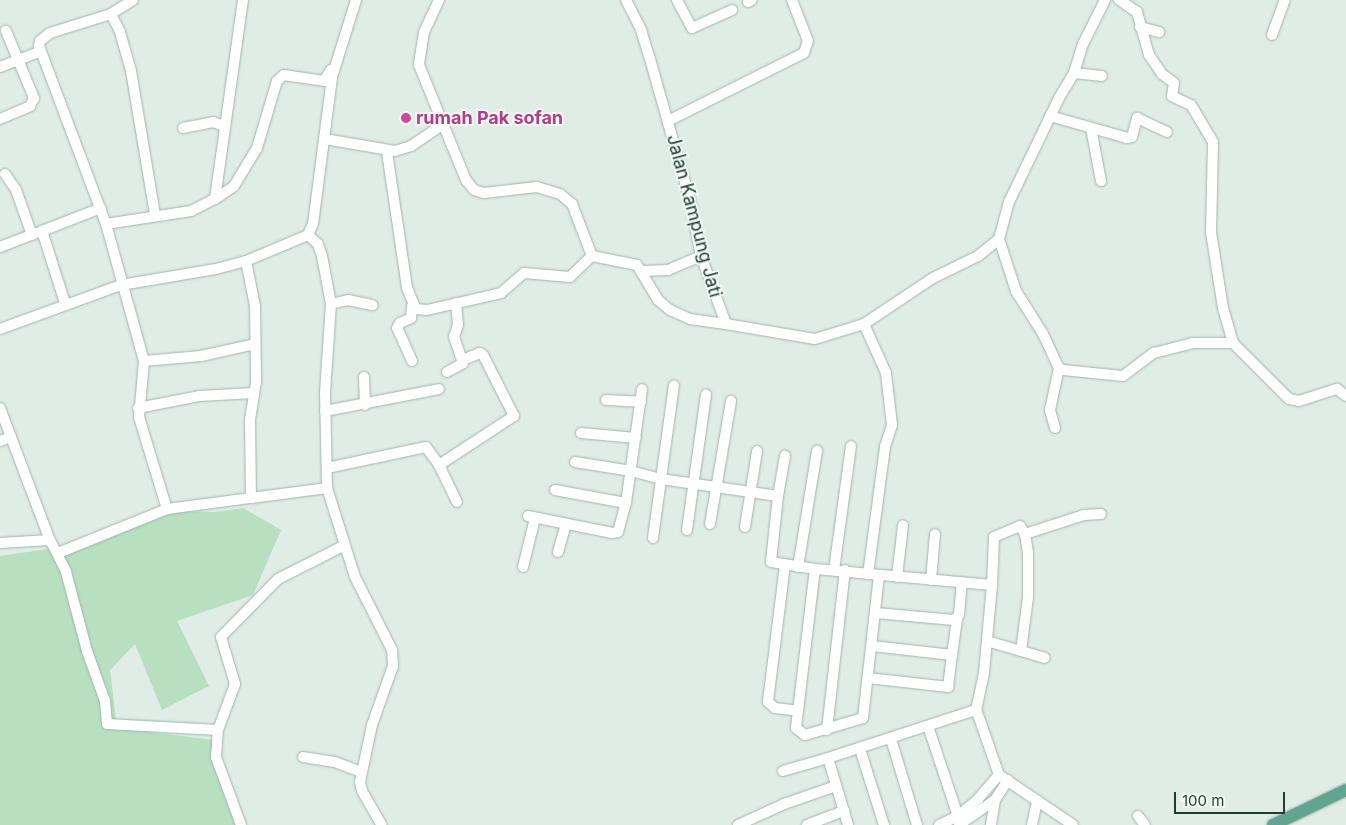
<!DOCTYPE html>
<style>
body{margin:0}
#map{position:relative;width:1346px;height:825px;overflow:hidden;background:#e0ece6;font-family:Inter,sans-serif}
div>[style]{position:absolute}
.green>*{inset:0;background:#b7dfc0}
.roads{filter:drop-shadow(0 0 1px #a2b4ad) drop-shadow(0 0 1px #a2b4ad)}
.minor>*{height:10px;margin:-5px;padding:0 5px;transform-origin:5px;border-radius:5px;background:#fff}
.major>*{height:12px;margin:-6px;padding:0 6px;transform-origin:6px;border-radius:6px;background:#61a590}
.dots>*{width:14px;height:14px;translate:-50% -50%;box-sizing:border-box;border:2px solid #f1f8f4;border-radius:50%}
span{translate:-50% -50%;white-space:nowrap;text-align:center;line-height:1.15;-webkit-text-stroke:4px #f1f8f4;paint-order:stroke}
.hotel-label{font-size:18px;color:#b23c85;font-weight:700}
.left{translate:0 -50%;text-align:left}
.street-label{font-size:18px;color:#1f3e34}
.scale{position:absolute;left:1174px;top:792px;width:111px;height:22px;box-sizing:border-box;border:2px solid #1f3e34;border-top:0;padding-left:6px;font-size:15px;line-height:18px;white-space:nowrap;color:#1f3e34;-webkit-text-stroke:4px #f1f8f4;paint-order:stroke}
</style>
<div id="map">
<div class="green">
<i style="clip-path:polygon(243px 508px,281px 530px,253px 595px,177px 621px,209px 686px,162px 710px,135px 644px,110px 670px,117px 728px,214px 740px,238px 825px,0 825px,0 556px,61px 547px,172px 511px,215px 512px)"></i>
</div>
<div class="roads">
<div class="minor">
<i style="left:133px;top:0;width:26px;rotate:148deg"></i>
<i style="left:111px;top:14px;width:64px;rotate:162.7deg"></i>
<i style="left:50px;top:33px;width:13px;rotate:141deg"></i>
<i style="left:40px;top:41px;width:5px;rotate:101deg"></i>
<i style="left:39px;top:46px;width:190px;rotate:69.4deg"></i>
<i style="left:106px;top:224px;width:142px;rotate:74.5deg"></i>
<i style="left:144px;top:361px;width:56px;rotate:95.1deg"></i>
<i style="left:139px;top:417px;width:96px;rotate:73.1deg"></i>
<i style="left:439px;top:0;width:35px;rotate:115deg"></i>
<i style="left:424px;top:32px;width:33px;rotate:99deg"></i>
<i style="left:419px;top:65px;width:124px;rotate:67.8deg"></i>
<i style="left:466px;top:180px;width:13px;rotate:51deg"></i>
<i style="left:474px;top:190px;width:10px;rotate:17deg"></i>
<i style="left:484px;top:193px;width:53px;rotate:-6.5deg"></i>
<i style="left:537px;top:187px;width:24px;rotate:17deg"></i>
<i style="left:560px;top:194px;width:16px;rotate:40deg"></i>
<i style="left:572px;top:204px;width:56px;rotate:69deg"></i>
<i style="left:626px;top:0;width:34px;rotate:63deg"></i>
<i style="left:641px;top:30px;width:30px;rotate:73deg"></i>
<i style="left:650px;top:59px;width:147px;rotate:74.2deg"></i>
<i style="left:690px;top:200px;width:57px;rotate:78.9deg"></i>
<i style="left:701px;top:256px;width:72px;rotate:69.8deg"></i>
<i style="left:726px;top:324px;width:90px;rotate:9.6deg"></i>
<i style="left:815px;top:339px;width:51px;rotate:-17deg"></i>
<i style="left:864px;top:324px;width:83px;rotate:-33.7deg"></i>
<i style="left:933px;top:278px;width:50px;rotate:-26.1deg"></i>
<i style="left:978px;top:256px;width:27px;rotate:-39deg"></i>
<i style="left:999px;top:239px;width:38px;rotate:-75deg"></i>
<i style="left:1009px;top:202px;width:115px;rotate:-64.3deg"></i>
<i style="left:1059px;top:98px;width:29px;rotate:-59deg"></i>
<i style="left:1074px;top:73px;width:30px;rotate:-73deg"></i>
<i style="left:1083px;top:44px;width:49px;rotate:-63.4deg"></i>
<i style="left:677px;top:0;width:32px;rotate:62deg"></i>
<i style="left:692px;top:28px;width:44px;rotate:-24.2deg"></i>
<i style="left:748px;top:2px;width:4px;rotate:-27deg"></i>
<i style="left:111px;top:14px;width:20px;rotate:63deg"></i>
<i style="left:120px;top:32px;width:41px;rotate:74.2deg"></i>
<i style="left:131px;top:71px;width:146px;rotate:80.5deg"></i>
<i style="left:1140px;top:27px;width:20px;rotate:15deg"></i>
<i style="left:1272px;top:35px;width:37px;rotate:-70deg"></i>
<i style="left:0;top:67px;width:42px;rotate:-21deg"></i>
<i style="left:1074px;top:73px;width:28px;rotate:6deg"></i>
<i style="left:1050px;top:116px;width:80px;rotate:15.9deg"></i>
<i style="left:1127px;top:138px;width:5px;rotate:-11deg"></i>
<i style="left:1132px;top:137px;width:20px;rotate:-75deg"></i>
<i style="left:1137px;top:118px;width:33px;rotate:25deg"></i>
<i style="left:0;top:119px;width:33px;rotate:-23deg"></i>
<i style="left:30px;top:106px;width:9px;rotate:-63deg"></i>
<i style="left:34px;top:98px;width:73px;rotate:-112.7deg"></i>
<i style="left:668px;top:121px;width:152px;rotate:-26.6deg"></i>
<i style="left:804px;top:53px;width:13px;rotate:-72deg"></i>
<i style="left:808px;top:41px;width:44px;rotate:-111.3deg"></i>
<i style="left:183px;top:128px;width:31px;rotate:-11deg"></i>
<i style="left:213px;top:122px;width:12px;rotate:20deg"></i>
<i style="left:1091px;top:128px;width:54px;rotate:79.3deg"></i>
<i style="left:325px;top:139px;width:71px;rotate:9.7deg"></i>
<i style="left:395px;top:151px;width:17px;rotate:-17deg"></i>
<i style="left:411px;top:146px;width:36px;rotate:-34deg"></i>
<i style="left:387px;top:152px;width:137px;rotate:81.6deg"></i>
<i style="left:407px;top:288px;width:23px;rotate:67deg"></i>
<i style="left:416px;top:309px;width:11px;rotate:5deg"></i>
<i style="left:427px;top:310px;width:76px;rotate:-12.9deg"></i>
<i style="left:501px;top:293px;width:30px;rotate:-41deg"></i>
<i style="left:524px;top:273px;width:46px;rotate:5deg"></i>
<i style="left:570px;top:277px;width:30px;rotate:-44deg"></i>
<i style="left:5px;top:174px;width:19px;rotate:55deg"></i>
<i style="left:16px;top:190px;width:48px;rotate:70.4deg"></i>
<i style="left:215px;top:199px;width:23px;rotate:-34deg"></i>
<i style="left:234px;top:186px;width:44px;rotate:-58.8deg"></i>
<i style="left:257px;top:148px;width:70px;rotate:-73.4deg"></i>
<i style="left:277px;top:81px;width:9px;rotate:-41deg"></i>
<i style="left:284px;top:75px;width:40px;rotate:8.5deg"></i>
<i style="left:324px;top:81px;width:13px;rotate:-58deg"></i>
<i style="left:106px;top:224px;width:86px;rotate:-8.7deg"></i>
<i style="left:191px;top:211px;width:27px;rotate:-27deg"></i>
<i style="left:215px;top:199px;width:201px;rotate:-82deg"></i>
<i style="left:308px;top:235px;width:13px;rotate:42deg"></i>
<i style="left:318px;top:244px;width:13px;rotate:72deg"></i>
<i style="left:322px;top:256px;width:49px;rotate:79.4deg"></i>
<i style="left:331px;top:304px;width:88px;rotate:93.9deg"></i>
<i style="left:325px;top:392px;width:96px;rotate:88.8deg"></i>
<i style="left:327px;top:488px;width:93px;rotate:72.5deg"></i>
<i style="left:355px;top:577px;width:82px;rotate:63.1deg"></i>
<i style="left:392px;top:650px;width:16px;rotate:86deg"></i>
<i style="left:393px;top:666px;width:63px;rotate:109.6deg"></i>
<i style="left:372px;top:725px;width:58px;rotate:101.9deg"></i>
<i style="left:360px;top:782px;width:9px;rotate:77deg"></i>
<i style="left:362px;top:791px;width:39px;rotate:60deg"></i>
<i style="left:999px;top:239px;width:55px;rotate:71.9deg"></i>
<i style="left:1016px;top:291px;width:51px;rotate:57.9deg"></i>
<i style="left:1043px;top:334px;width:38px;rotate:65deg"></i>
<i style="left:1059px;top:368px;width:4px;rotate:27deg"></i>
<i style="left:1063px;top:370px;width:60px;rotate:5.7deg"></i>
<i style="left:1123px;top:376px;width:39px;rotate:-37deg"></i>
<i style="left:1154px;top:353px;width:40px;rotate:-14.4deg"></i>
<i style="left:1193px;top:343px;width:40px"></i>
<i style="left:1233px;top:343px;width:36px;rotate:-106deg"></i>
<i style="left:1223px;top:308px;width:77px;rotate:-99deg"></i>
<i style="left:1211px;top:232px;width:90px;rotate:-88.7deg"></i>
<i style="left:1213px;top:142px;width:43px;rotate:-120.7deg"></i>
<i style="left:1191px;top:105px;width:21px;rotate:-155deg"></i>
<i style="left:1172px;top:96px;width:13px;rotate:-81deg"></i>
<i style="left:1174px;top:83px;width:15px;rotate:-143deg"></i>
<i style="left:1162px;top:74px;width:23px;rotate:-124deg"></i>
<i style="left:1149px;top:55px;width:45px;rotate:-105.6deg"></i>
<i style="left:1137px;top:12px;width:22px;rotate:-146deg"></i>
<i style="left:0;top:247px;width:40px;rotate:-21deg"></i>
<i style="left:592px;top:256px;width:46px;rotate:11.3deg"></i>
<i style="left:637px;top:265px;width:41px;rotate:59deg"></i>
<i style="left:658px;top:300px;width:16px;rotate:40deg"></i>
<i style="left:670px;top:310px;width:22px;rotate:24deg"></i>
<i style="left:690px;top:319px;width:36px;rotate:8deg"></i>
<i style="left:246px;top:261px;width:46px;rotate:78.7deg"></i>
<i style="left:255px;top:306px;width:76px;rotate:89.2deg"></i>
<i style="left:256px;top:382px;width:37px;rotate:99deg"></i>
<i style="left:250px;top:419px;width:79px;rotate:89.3deg"></i>
<i style="left:251px;top:498px;width:77px;rotate:-7.5deg"></i>
<i style="left:642px;top:271px;width:26px;rotate:-2deg"></i>
<i style="left:668px;top:270px;width:36px;rotate:-23deg"></i>
<i style="left:65px;top:303px;width:76px;rotate:-107.7deg"></i>
<i style="left:42px;top:231px;width:63px;rotate:-21.3deg"></i>
<i style="left:331px;top:304px;width:17px;rotate:-13deg"></i>
<i style="left:348px;top:300px;width:25px;rotate:12deg"></i>
<i style="left:864px;top:324px;width:54px;rotate:65.8deg"></i>
<i style="left:886px;top:373px;width:52px;rotate:83.4deg"></i>
<i style="left:892px;top:425px;width:23px;rotate:108deg"></i>
<i style="left:885px;top:447px;width:128px;rotate:97.6deg"></i>
<i style="left:0;top:329px;width:129px;rotate:-20deg"></i>
<i style="left:121px;top:285px;width:96px;rotate:-9.6deg"></i>
<i style="left:216px;top:269px;width:31px;rotate:-15deg"></i>
<i style="left:246px;top:261px;width:67px;rotate:-22.8deg"></i>
<i style="left:308px;top:235px;width:12px;rotate:-66deg"></i>
<i style="left:313px;top:224px;width:148px;rotate:-82.6deg"></i>
<i style="left:332px;top:77px;width:81px;rotate:-72.7deg"></i>
<i style="left:1233px;top:343px;width:79px;rotate:45deg"></i>
<i style="left:1289px;top:399px;width:10px;rotate:11deg"></i>
<i style="left:1299px;top:401px;width:40px;rotate:-18deg"></i>
<i style="left:1337px;top:389px;width:11px;rotate:38deg"></i>
<i style="left:144px;top:361px;width:57px;rotate:-5deg"></i>
<i style="left:201px;top:356px;width:55px;rotate:-12.5deg"></i>
<i style="left:412px;top:361px;width:36px;rotate:-114deg"></i>
<i style="left:397px;top:328px;width:6px;rotate:-59deg"></i>
<i style="left:400px;top:323px;width:12px;rotate:-24deg"></i>
<i style="left:411px;top:318px;width:12px;rotate:-85deg"></i>
<i style="left:447px;top:372px;width:18px;rotate:-29deg"></i>
<i style="left:463px;top:363px;width:28px;rotate:-109deg"></i>
<i style="left:454px;top:337px;width:13px;rotate:-72deg"></i>
<i style="left:458px;top:325px;width:22px;rotate:-95deg"></i>
<i style="left:364px;top:377px;width:28px;rotate:88deg"></i>
<i style="left:606px;top:400px;width:35px;rotate:3deg"></i>
<i style="left:0;top:408px;width:141px;rotate:69.3deg"></i>
<i style="left:50px;top:540px;width:36px;rotate:63deg"></i>
<i style="left:66px;top:572px;width:82px;rotate:75.1deg"></i>
<i style="left:87px;top:651px;width:53px;rotate:70.2deg"></i>
<i style="left:105px;top:701px;width:23px;rotate:85deg"></i>
<i style="left:107px;top:724px;width:111px;rotate:3.1deg"></i>
<i style="left:138px;top:408px;width:62px;rotate:-11.1deg"></i>
<i style="left:199px;top:396px;width:55px;rotate:-3.1deg"></i>
<i style="left:325px;top:411px;width:116px;rotate:-10.9deg"></i>
<i style="left:1055px;top:428px;width:19px;rotate:-106deg"></i>
<i style="left:1050px;top:410px;width:43px;rotate:-77.9deg"></i>
<i style="left:581px;top:433px;width:55px;rotate:5.2deg"></i>
<i style="left:0;top:441px;width:12px;rotate:-20deg"></i>
<i style="left:575px;top:462px;width:57px;rotate:9.1deg"></i>
<i style="left:631px;top:471px;width:31px;rotate:15deg"></i>
<i style="left:661px;top:479px;width:118px;rotate:8.3deg"></i>
<i style="left:778px;top:496px;width:66px;rotate:96.1deg"></i>
<i style="left:771px;top:562px;width:45px;rotate:9deg"></i>
<i style="left:815px;top:569px;width:178px;rotate:5.2deg"></i>
<i style="left:992px;top:585px;width:88px;rotate:95.2deg"></i>
<i style="left:984px;top:673px;width:38px;rotate:102deg"></i>
<i style="left:976px;top:710px;width:17px;rotate:69deg"></i>
<i style="left:982px;top:726px;width:52px;rotate:70.9deg"></i>
<i style="left:999px;top:775px;width:89px;rotate:34deg"></i>
<i style="left:439px;top:465px;width:41px;rotate:64.1deg"></i>
<i style="left:327px;top:468px;width:101px;rotate:-12deg"></i>
<i style="left:426px;top:447px;width:22px;rotate:54deg"></i>
<i style="left:439px;top:465px;width:90px;rotate:-33.2deg"></i>
<i style="left:514px;top:416px;width:68px;rotate:-116.9deg"></i>
<i style="left:483px;top:355px;width:4px;rotate:-146deg"></i>
<i style="left:480px;top:353px;width:18px;rotate:158deg"></i>
<i style="left:555px;top:490px;width:72px;rotate:10.4deg"></i>
<i style="left:778px;top:496px;width:41px;rotate:-80.1deg"></i>
<i style="left:528px;top:516px;width:86px;rotate:11.4deg"></i>
<i style="left:612px;top:533px;width:6px;rotate:-9deg"></i>
<i style="left:618px;top:532px;width:30px;rotate:-75deg"></i>
<i style="left:626px;top:503px;width:115px;rotate:-82deg"></i>
<i style="left:710px;top:524px;width:125px;rotate:-80.3deg"></i>
<i style="left:745px;top:527px;width:77px;rotate:-81deg"></i>
<i style="left:687px;top:530px;width:137px;rotate:-82deg"></i>
<i style="left:1025px;top:534px;width:62px;rotate:-17.9deg"></i>
<i style="left:1084px;top:515px;width:17px;rotate:-3deg"></i>
<i style="left:653px;top:538px;width:154px;rotate:-82.2deg"></i>
<i style="left:0;top:543px;width:50px;rotate:-3.4deg"></i>
<i style="left:558px;top:552px;width:29px;rotate:-74deg"></i>
<i style="left:58px;top:553px;width:118px;rotate:-22deg"></i>
<i style="left:167px;top:509px;width:85px;rotate:-7.5deg"></i>
<i style="left:785px;top:565px;width:138px;rotate:97.1deg"></i>
<i style="left:768px;top:702px;width:9px;rotate:41deg"></i>
<i style="left:775px;top:708px;width:23px;rotate:7deg"></i>
<i style="left:798px;top:711px;width:17px;rotate:97deg"></i>
<i style="left:796px;top:728px;width:11px;rotate:38deg"></i>
<i style="left:805px;top:735px;width:60px;rotate:-16.3deg"></i>
<i style="left:863px;top:718px;width:144px;rotate:-83.6deg"></i>
<i style="left:523px;top:567px;width:50px;rotate:-76.2deg"></i>
<i style="left:798px;top:567px;width:118px;rotate:-80.7deg"></i>
<i style="left:834px;top:570px;width:125px;rotate:-82.2deg"></i>
<i style="left:897px;top:577px;width:52px;rotate:-83.4deg"></i>
<i style="left:931px;top:580px;width:46px;rotate:-85deg"></i>
<i style="left:992px;top:585px;width:48px;rotate:-87.6deg"></i>
<i style="left:994px;top:537px;width:28px;rotate:-23deg"></i>
<i style="left:1020px;top:526px;width:9px;rotate:58deg"></i>
<i style="left:1025px;top:534px;width:20px;rotate:81deg"></i>
<i style="left:1028px;top:554px;width:43px;rotate:90deg"></i>
<i style="left:1028px;top:597px;width:54px;rotate:97.4deg"></i>
<i style="left:876px;top:613px;width:78px;rotate:5.1deg"></i>
<i style="left:954px;top:620px;width:7px;rotate:-45deg"></i>
<i style="left:959px;top:615px;width:32px;rotate:-85deg"></i>
<i style="left:987px;top:641px;width:60px;rotate:16.3deg"></i>
<i style="left:872px;top:646px;width:81px;rotate:6.4deg"></i>
<i style="left:952px;top:655px;width:37px;rotate:-82deg"></i>
<i style="left:868px;top:678px;width:81px;rotate:6.4deg"></i>
<i style="left:948px;top:687px;width:32px;rotate:-83deg"></i>
<i style="left:798px;top:711px;width:143px;rotate:-83.2deg"></i>
<i style="left:928px;top:726px;width:95px;rotate:71.6deg"></i>
<i style="left:827px;top:730px;width:161px;rotate:-83.6deg"></i>
<i style="left:891px;top:739px;width:90px;rotate:73.2deg"></i>
<i style="left:860px;top:749px;width:80px;rotate:72.5deg"></i>
<i style="left:303px;top:757px;width:32px;rotate:9deg"></i>
<i style="left:335px;top:762px;width:28px;rotate:21deg"></i>
<i style="left:783px;top:771px;width:47px;rotate:-16.1deg"></i>
<i style="left:1138px;top:816px;width:11px;rotate:52deg"></i>
<i style="left:241px;top:825px;width:72px;rotate:-110.2deg"></i>
<i style="left:216px;top:757px;width:27px;rotate:-86deg"></i>
<i style="left:218px;top:730px;width:49px;rotate:-69.7deg"></i>
<i style="left:235px;top:684px;width:49px;rotate:-106.6deg"></i>
<i style="left:221px;top:637px;width:81px;rotate:-45.5deg"></i>
<i style="left:278px;top:579px;width:73px;rotate:-26.9deg"></i>
<i style="left:738px;top:825px;width:51px;rotate:-24.5deg"></i>
<i style="left:784px;top:804px;width:55px;rotate:-19.1deg"></i>
<i style="left:807px;top:825px;width:40px;rotate:-21deg"></i>
<i style="left:848px;top:825px;width:70px;rotate:-106.6deg"></i>
<i style="left:828px;top:758px;width:156px;rotate:-18deg"></i>
<i style="left:939px;top:825px;width:21px;rotate:-25deg"></i>
<i style="left:958px;top:816px;width:26px;rotate:-40deg"></i>
<i style="left:978px;top:799px;width:32px;rotate:-49deg"></i>
<i style="left:959px;top:825px;width:44px;rotate:-34.8deg"></i>
<i style="left:995px;top:800px;width:24px;rotate:-57deg"></i>
<i style="left:991px;top:825px;width:25px;rotate:-81deg"></i>
<i style="left:1032px;top:825px;width:25px;rotate:-78deg"></i>
</div>
<div class="major">
<i style="left:1273px;top:825px;width:81px;rotate:-25.6deg"></i>
</div>
</div>
<div class="dots">
<i style="left:406px;top:118px;background:#d1479c"></i>
</div>
<div class="hotel-label">
<span class="left" style="left:416px;top:118px">rumah Pak sofan</span>
</div>
<div class="street-label">
<span style="left:694px;top:216px;rotate:75deg">Jalan Kampung Jati</span>
</div>
<div class="scale">100 m</div>
</div>
